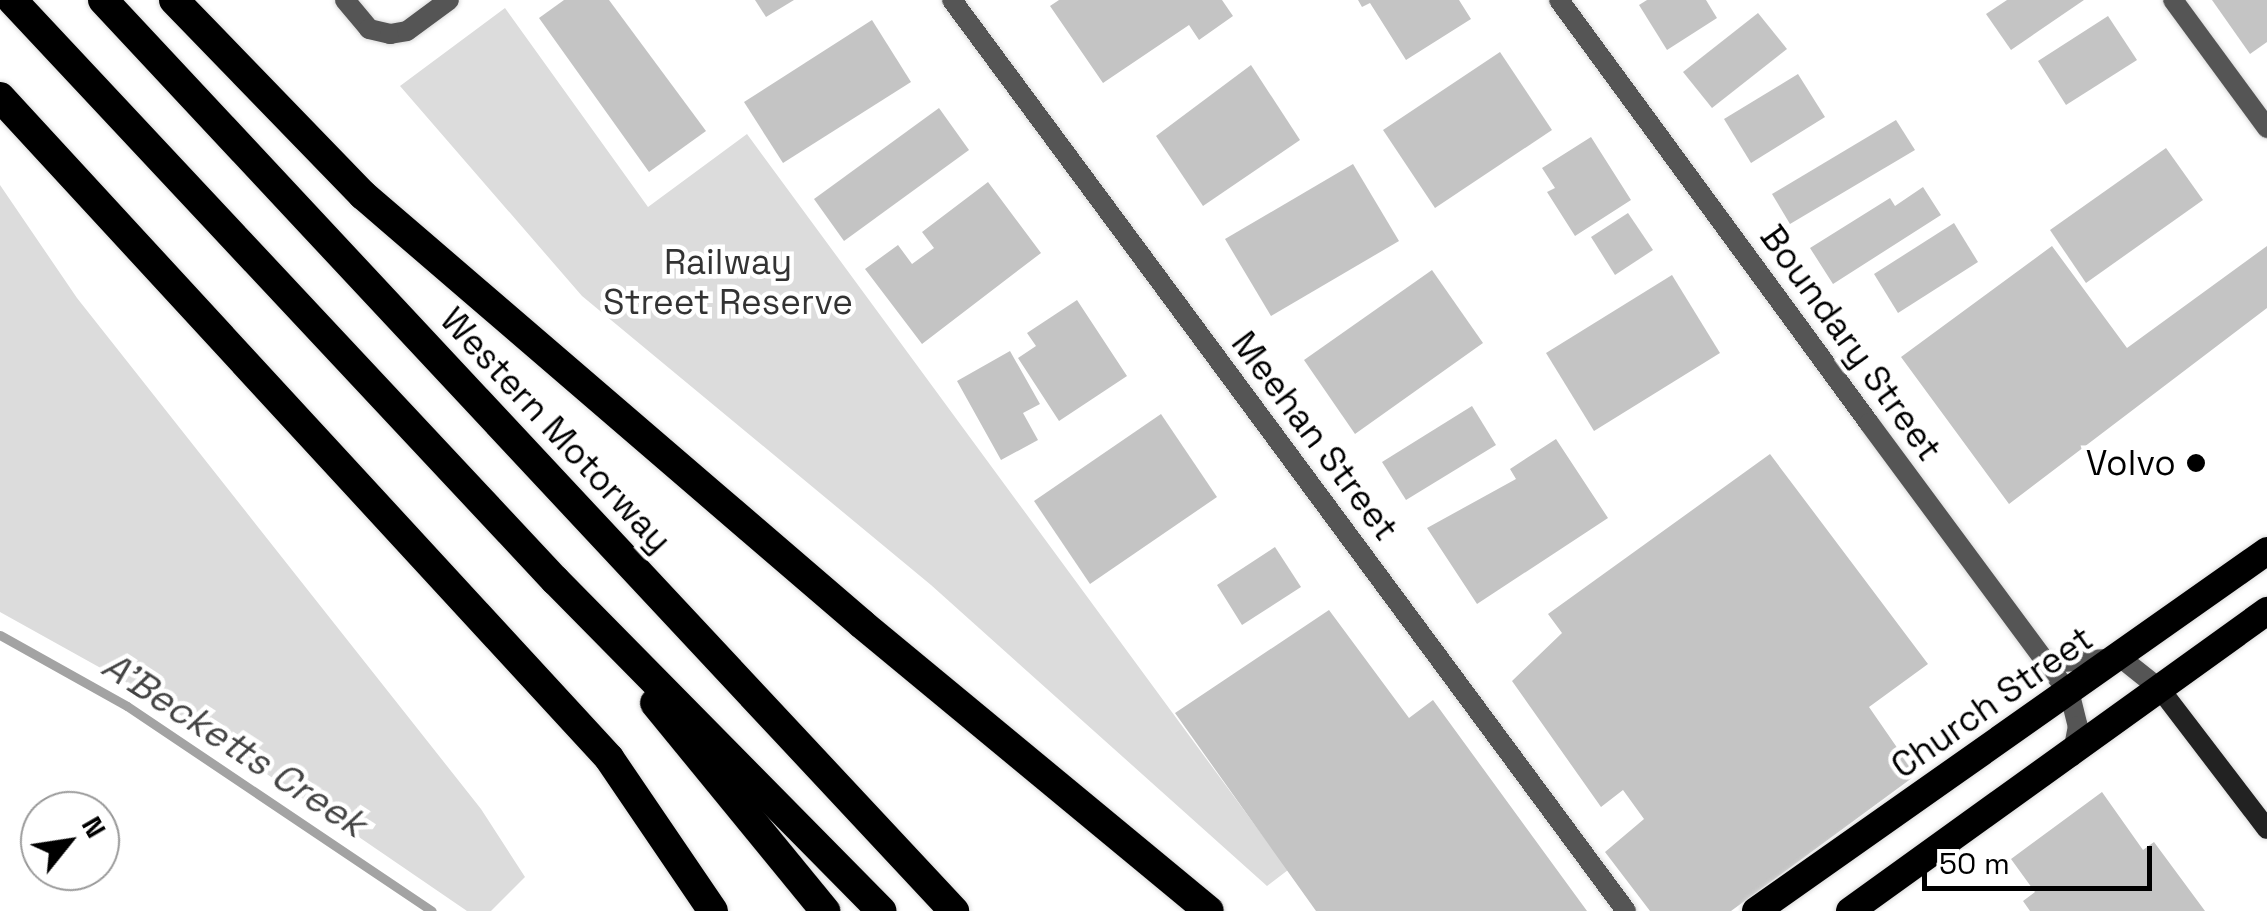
<!DOCTYPE html>
<style>
body{margin:0}
#map{position:relative;width:2267px;height:911px;overflow:hidden;background:#fff;font-family:"Space Grotesk",sans-serif}
div>[style]{position:absolute}
.green>*{inset:0;background:#dcdcdc}
.stream>*{height:9px;margin:-4.5px;padding:0 4.5px;transform-origin:4.5px;border-radius:4.5px;background:#a3a3a3}
.building>*{inset:0;background:#c4c4c4}
.roads{filter:drop-shadow(0 0 2px #dbdbdb) drop-shadow(0 0 2px #dbdbdb)}
.minor>*{height:20px;margin:-10px;padding:0 10px;transform-origin:10px;border-radius:10px;background:#555}
.tertiary>*{height:20px;margin:-10px;padding:0 10px;transform-origin:10px;border-radius:10px;background:#555}
.secondary>*{height:20px;margin:-10px;padding:0 10px;transform-origin:10px;border-radius:10px;background:#222}
.trunk>*{height:28px;margin:-14px;padding:0 14px;transform-origin:14px;border-radius:14px;background:#000}
.motorway>*{height:30px;margin:-15px;padding:0 15px;transform-origin:15px;border-radius:15px;background:#000}
.dots>*{width:28px;height:28px;translate:-50% -50%;box-sizing:border-box;border:5px solid #fff;border-radius:50%}
span{translate:-50% -50%;white-space:nowrap;text-align:center;line-height:1.15;-webkit-text-stroke:9px #fff;paint-order:stroke}
.park-label{font-size:35px;color:#333}
.street-label{font-size:35px;color:#000}
.poi-label{font-size:35px;color:#000}
.right{translate:-100% -50%;text-align:right}
.water-label{font-size:38px;color:#444;font-style:italic}
.north{position:absolute;left:20px;top:791px;width:100px;height:100px;box-sizing:border-box;background:#fff;border:2px solid #999;border-radius:50%;rotate:60deg;font-size:28px;font-weight:700;line-height:40px;text-align:center;color:#000}
.north::after{content:'';display:block;margin:auto;width:35px;height:45px;background:#000;clip-path:polygon(50% 0,100% 100%,50% 72%,0 100%)}
.scale{position:absolute;left:1922px;top:846px;width:230px;height:45px;box-sizing:border-box;border:5px solid #000;border-top:0;padding-left:12px;font-size:30px;line-height:35px;white-space:nowrap;color:#000;-webkit-text-stroke:8px #fff;paint-order:stroke}
</style>
<div id="map">
<div class="green">
<i style="clip-path:polygon(505px 8px,648px 207px,747px 134px,1288px 870px,1267px 886px,931px 585px,582px 296px,400px 86px)"></i>
<i style="clip-path:polygon(0 185px,77px 298px,481px 809px,525px 877px,491px 911px,467px 911px,160px 701px,0 612px)"></i>
</div>
<div class="stream">
<i style="left:0;top:635px;width:145px;rotate:29.2deg"></i>
<i style="left:127px;top:706px;width:367px;rotate:33.9deg"></i>
</div>
<div class="building">
<i style="clip-path:polygon(564px 0,609px 0,706px 131px,649px 172px,539px 18px)"></i>
<i style="clip-path:polygon(755px 0,794px 0,766px 17px)"></i>
<i style="clip-path:polygon(1059px 0,1222px 0,1233px 16px,1199px 40px,1189px 25px,1103px 83px,1050px 6px)"></i>
<i style="clip-path:polygon(1358px 0,1459px 0,1471px 19px,1406px 60px,1370px 3px,1362px 7px)"></i>
<i style="clip-path:polygon(1647px 0,1706px 0,1717px 18px,1667px 50px,1639px 5px)"></i>
<i style="clip-path:polygon(2007px 0,2084px 0,2011px 50px,1986px 14px)"></i>
<i style="clip-path:polygon(2212px 0,2267px 0,2267px 42px,2250px 54px)"></i>
<i style="clip-path:polygon(1758px 13px,1787px 49px,1712px 108px,1683px 72px)"></i>
<i style="clip-path:polygon(2108px 16px,2137px 60px,2066px 105px,2038px 61px)"></i>
<i style="clip-path:polygon(872px 20px,911px 82px,783px 163px,744px 102px)"></i>
<i style="clip-path:polygon(1500px 52px,1552px 130px,1435px 208px,1383px 130px)"></i>
<i style="clip-path:polygon(1251px 65px,1300px 140px,1203px 206px,1156px 136px)"></i>
<i style="clip-path:polygon(1798px 74px,1825px 117px,1751px 163px,1724px 119px)"></i>
<i style="clip-path:polygon(939px 108px,969px 150px,844px 241px,814px 199px)"></i>
<i style="clip-path:polygon(1896px 120px,1915px 150px,1790px 224px,1772px 194px)"></i>
<i style="clip-path:polygon(1591px 137px,1631px 200px,1575px 236px,1547px 192px,1555px 188px,1542px 168px)"></i>
<i style="clip-path:polygon(2166px 148px,2203px 200px,2086px 283px,2050px 230px)"></i>
<i style="clip-path:polygon(1353px 164px,1399px 241px,1271px 316px,1225px 239px)"></i>
<i style="clip-path:polygon(988px 182px,1041px 253px,922px 344px,865px 269px,898px 245px,912px 264px,934px 248px,922px 232px)"></i>
<i style="clip-path:polygon(1923px 187px,1941px 215px,1833px 284px,1810px 248px,1890px 198px,1895px 206px)"></i>
<i style="clip-path:polygon(1628px 213px,1653px 250px,1615px 275px,1591px 237px)"></i>
<i style="clip-path:polygon(1954px 223px,1978px 262px,1898px 313px,1874px 274px)"></i>
<i style="clip-path:polygon(2052px 246px,2127px 348px,2267px 246px,2267px 308px,2009px 504px,1901px 357px)"></i>
<i style="clip-path:polygon(1432px 270px,1483px 343px,1355px 434px,1304px 360px)"></i>
<i style="clip-path:polygon(1672px 275px,1720px 353px,1594px 431px,1546px 353px)"></i>
<i style="clip-path:polygon(1077px 300px,1127px 376px,1059px 421px,1018px 358px,1036px 346px,1027px 333px)"></i>
<i style="clip-path:polygon(1010px 351px,1040px 404px,1023px 413px,1038px 440px,1001px 460px,957px 381px)"></i>
<i style="clip-path:polygon(1472px 406px,1496px 445px,1406px 500px,1382px 462px)"></i>
<i style="clip-path:polygon(1161px 414px,1217px 497px,1090px 584px,1034px 501px)"></i>
<i style="clip-path:polygon(1556px 439px,1608px 518px,1477px 604px,1427px 528px,1516px 479px,1510px 469px)"></i>
<i style="clip-path:polygon(1770px 454px,1928px 664px,1869px 707px,1916px 775px,1731px 911px,1650px 911px,1605px 852px,1644px 819px,1623px 790px,1601px 807px,1512px 681px,1562px 633px,1548px 614px)"></i>
<i style="clip-path:polygon(1275px 547px,1301px 587px,1242px 625px,1217px 585px)"></i>
<i style="clip-path:polygon(1329px 610px,1409px 718px,1433px 700px,1587px 911px,1316px 911px,1175px 713px)"></i>
<i style="clip-path:polygon(2102px 792px,2143px 850px,2154px 842px,2205px 911px,2030px 911px,2023px 901px,2035px 892px,2011px 859px)"></i>
</div>
<div class="roads">
<div class="minor">
<i style="left:345px;top:0;width:38px;rotate:50deg"></i>
<i style="left:369px;top:29px;width:22px;rotate:13deg"></i>
<i style="left:390px;top:34px;width:17px;rotate:-10deg"></i>
<i style="left:407px;top:31px;width:52px;rotate:-36.4deg"></i>
<i style="left:952px;top:0;width:1133px;rotate:53.5deg"></i>
<i style="left:1559px;top:0;width:524px;rotate:53.76deg"></i>
<i style="left:2173px;top:0;width:159px;rotate:53.7deg"></i>
</div>
<div class="tertiary">
<i style="left:1869px;top:423px;width:338px;rotate:53.5deg"></i>
<i style="left:2070px;top:695px;width:32px;rotate:76deg"></i>
<i style="left:2078px;top:726px;width:31px;rotate:101deg"></i>
<i style="left:2047px;top:663px;width:74px;rotate:-3.9deg"></i>
<i style="left:2121px;top:658px;width:50px;rotate:38.5deg"></i>
</div>
<div class="secondary">
<i style="left:2160px;top:689px;width:176px;rotate:52.6deg"></i>
</div>
<div class="trunk">
<i style="left:1756px;top:911px;width:625px;rotate:-35.16deg"></i>
<i style="left:1850px;top:911px;width:514px;rotate:-35.73deg"></i>
</div>
<div class="motorway">
<i style="left:12px;top:0;width:795px;rotate:46.89deg"></i>
<i style="left:555px;top:580px;width:465px;rotate:45.4deg"></i>
<i style="left:103px;top:0;width:1247px;rotate:46.95deg"></i>
<i style="left:174px;top:0;width:272px;rotate:45.9deg"></i>
<i style="left:363px;top:195px;width:658px;rotate:40.69deg"></i>
<i style="left:862px;top:624px;width:450px;rotate:39.6deg"></i>
<i style="left:0;top:97px;width:899px;rotate:47.34deg"></i>
<i style="left:609px;top:758px;width:185px;rotate:55.8deg"></i>
<i style="left:655px;top:703px;width:269px;rotate:50.7deg"></i>
</div>
</div>
<div class="dots">
<i style="left:2196px;top:463px;background:#000"></i>
</div>
<div class="park-label">
<span style="left:728px;top:282px">Railway<br>Street Reserve</span>
</div>
<div class="street-label">
<span style="left:1851px;top:343px;rotate:54deg">Boundary Street</span>
<span style="left:556px;top:430px;rotate:47deg">Western Motorway</span>
<span style="left:1315px;top:436px;rotate:53deg">Meehan Street</span>
<span style="left:1992px;top:702px;rotate:-35deg">Church Street</span>
</div>
<div class="poi-label">
<span class="right" style="left:2176px;top:463px">Volvo</span>
</div>
<div class="water-label">
<span style="left:234px;top:745px;rotate:33deg">A'Becketts Creek</span>
</div>
<div class="north">N</div>
<div class="scale">50 m</div>
</div>
